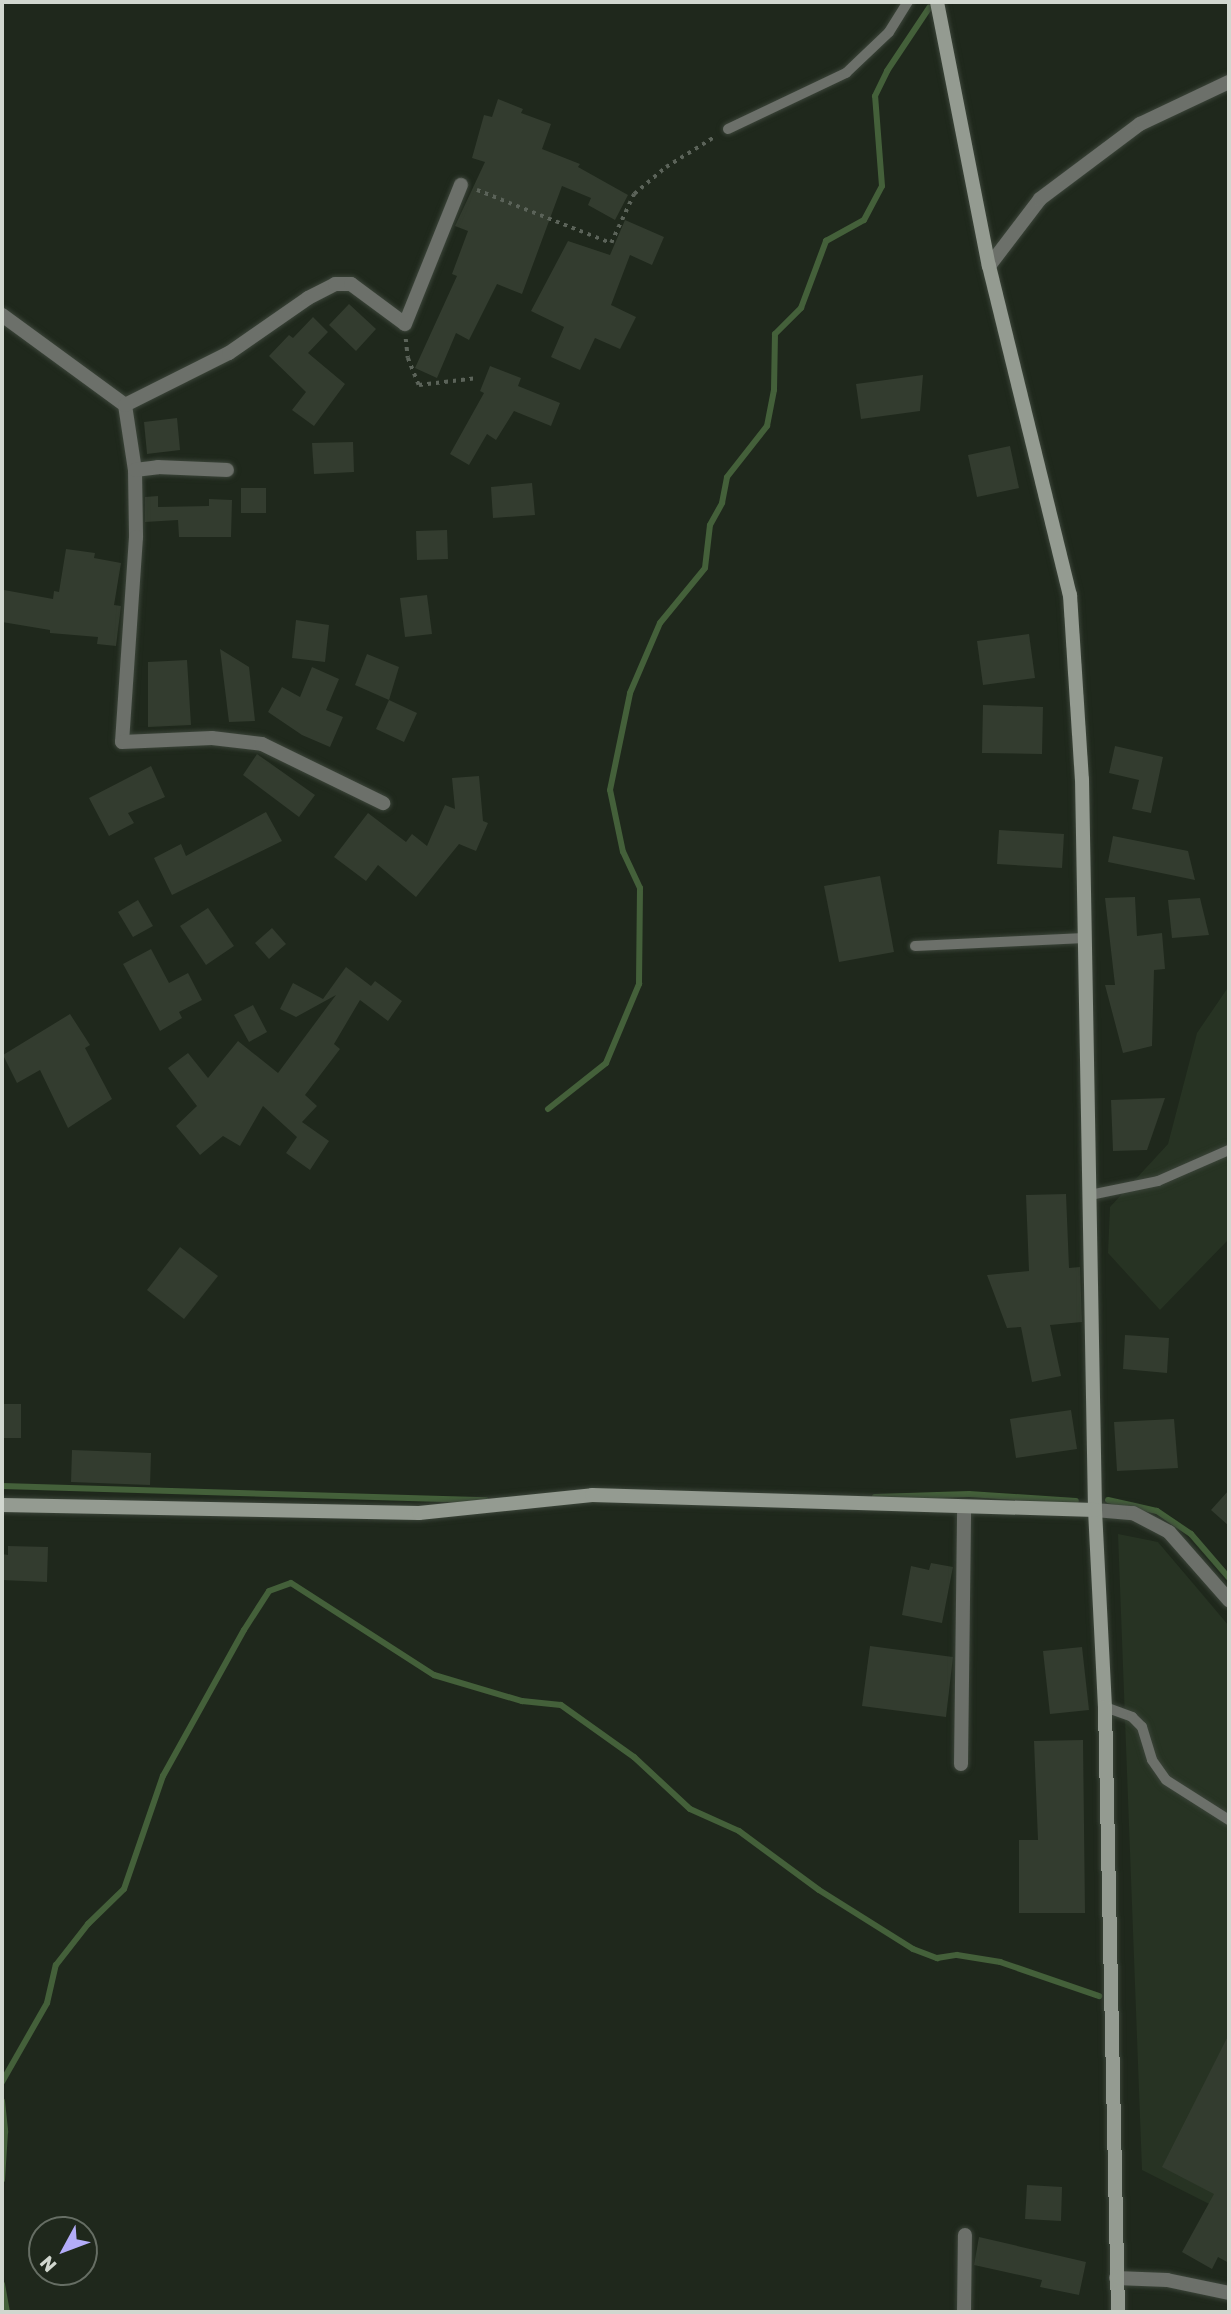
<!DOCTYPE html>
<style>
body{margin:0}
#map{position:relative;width:1231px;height:2314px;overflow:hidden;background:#1f281c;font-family:Rubik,sans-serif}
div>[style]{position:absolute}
.built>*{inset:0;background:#273323}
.stream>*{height:6px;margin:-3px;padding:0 3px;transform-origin:3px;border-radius:3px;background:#44603a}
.building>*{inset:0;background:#333c2f}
.path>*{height:3.5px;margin-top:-1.75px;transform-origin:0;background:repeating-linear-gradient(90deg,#5b6359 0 3.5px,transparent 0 8.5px)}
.roads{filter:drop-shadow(0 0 2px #3b4439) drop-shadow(0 0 2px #3b4439)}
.lane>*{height:10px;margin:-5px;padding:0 5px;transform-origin:5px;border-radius:5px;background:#6c706a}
.street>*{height:14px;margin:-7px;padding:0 7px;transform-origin:7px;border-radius:7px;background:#6c706a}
.secondary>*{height:14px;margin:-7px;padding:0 7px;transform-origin:7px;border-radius:7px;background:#949b91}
span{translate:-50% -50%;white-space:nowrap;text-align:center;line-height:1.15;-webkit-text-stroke:6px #1f281c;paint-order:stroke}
.frame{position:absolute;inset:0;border:4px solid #d1d7cf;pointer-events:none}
.north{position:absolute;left:28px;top:2216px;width:70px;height:70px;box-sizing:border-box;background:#1f281c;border:2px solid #666e64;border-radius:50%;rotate:229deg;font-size:19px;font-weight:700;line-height:28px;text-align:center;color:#d1d7cf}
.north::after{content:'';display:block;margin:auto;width:24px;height:32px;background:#b3acf9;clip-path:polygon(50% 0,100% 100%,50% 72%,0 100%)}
</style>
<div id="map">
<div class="built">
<i style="clip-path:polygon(1229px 986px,1229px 1239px,1160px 1310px,1108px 1253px,1110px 1207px,1168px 1144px,1197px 1033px)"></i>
<i style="clip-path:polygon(1118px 1534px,1158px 1542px,1229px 1626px,1229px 2214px,1142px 2170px)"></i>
</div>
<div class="stream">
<i style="left:548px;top:1109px;width:74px;rotate:-38.4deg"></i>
<i style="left:606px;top:1063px;width:86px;rotate:-67.3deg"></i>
<i style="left:639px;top:984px;width:96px;rotate:-89.4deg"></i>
<i style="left:640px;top:888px;width:40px;rotate:-115deg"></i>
<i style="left:623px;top:852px;width:63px;rotate:-101.8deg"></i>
<i style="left:610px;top:790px;width:99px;rotate:-78.3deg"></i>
<i style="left:630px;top:693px;width:76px;rotate:-66.8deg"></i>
<i style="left:660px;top:623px;width:71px;rotate:-50.7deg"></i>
<i style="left:705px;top:568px;width:43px;rotate:-83.4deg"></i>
<i style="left:710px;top:525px;width:25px;rotate:-61deg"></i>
<i style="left:722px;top:503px;width:26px;rotate:-79deg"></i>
<i style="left:727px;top:477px;width:65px;rotate:-51.9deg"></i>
<i style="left:767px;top:426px;width:37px;rotate:-79deg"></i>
<i style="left:774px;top:390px;width:56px;rotate:-89deg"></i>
<i style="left:775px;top:334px;width:37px;rotate:-45deg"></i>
<i style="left:801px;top:308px;width:72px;rotate:-69.5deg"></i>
<i style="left:826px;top:241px;width:43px;rotate:-28.9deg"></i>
<i style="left:864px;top:220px;width:38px;rotate:-62deg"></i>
<i style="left:882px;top:186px;width:90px;rotate:-94.4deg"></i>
<i style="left:875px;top:96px;width:28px;rotate:-64deg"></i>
<i style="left:887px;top:71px;width:76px;rotate:-56.3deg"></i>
<i style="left:2px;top:1486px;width:484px;rotate:1.7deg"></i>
<i style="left:875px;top:1497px;width:94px;rotate:-1.8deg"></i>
<i style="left:969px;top:1494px;width:107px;rotate:3.7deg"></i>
<i style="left:1108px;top:1500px;width:50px;rotate:12.7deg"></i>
<i style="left:1157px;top:1511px;width:41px;rotate:34.1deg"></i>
<i style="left:1191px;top:1534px;width:58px;rotate:49.2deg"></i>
<i style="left:2px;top:2082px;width:91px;rotate:-60.3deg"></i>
<i style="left:47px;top:2003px;width:39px;rotate:-77deg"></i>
<i style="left:56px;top:1965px;width:52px;rotate:-52deg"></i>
<i style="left:88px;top:1924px;width:50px;rotate:-44.2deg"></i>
<i style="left:124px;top:1889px;width:120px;rotate:-71deg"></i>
<i style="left:163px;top:1776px;width:167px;rotate:-61deg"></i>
<i style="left:244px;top:1630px;width:46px;rotate:-57.3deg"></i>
<i style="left:269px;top:1591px;width:23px;rotate:-20deg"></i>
<i style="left:291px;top:1583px;width:170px;rotate:32.8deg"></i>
<i style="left:434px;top:1675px;width:92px;rotate:16.5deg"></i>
<i style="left:522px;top:1701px;width:39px;rotate:6deg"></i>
<i style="left:561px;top:1705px;width:90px;rotate:35.5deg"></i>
<i style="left:634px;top:1757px;width:76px;rotate:42.9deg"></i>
<i style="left:690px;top:1809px;width:54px;rotate:24.2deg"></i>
<i style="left:739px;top:1831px;width:99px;rotate:36.4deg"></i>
<i style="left:819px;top:1890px;width:111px;rotate:32.1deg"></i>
<i style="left:913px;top:1949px;width:26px;rotate:21deg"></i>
<i style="left:937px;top:1958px;width:20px;rotate:-9deg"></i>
<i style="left:957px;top:1955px;width:44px;rotate:9.2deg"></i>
<i style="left:1000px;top:1962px;width:105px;rotate:19deg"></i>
<i style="left:2px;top:2101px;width:31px;rotate:84deg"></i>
<i style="left:5px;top:2132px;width:48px;rotate:93.6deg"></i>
<i style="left:2px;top:2284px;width:28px;rotate:80deg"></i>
</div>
<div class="building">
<i style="clip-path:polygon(498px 99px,523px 109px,521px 113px,551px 124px,542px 149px,580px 164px,578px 167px,628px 195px,615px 220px,588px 205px,591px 198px,562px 186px,522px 294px,497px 284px,469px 340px,456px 333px,437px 378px,415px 368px,457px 276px,452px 274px,468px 231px,455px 226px,485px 162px,472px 158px,484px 115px,492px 117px)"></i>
<i style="clip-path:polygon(625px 220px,664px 237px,652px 265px,630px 255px,611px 305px,636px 317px,620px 349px,595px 338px,580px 370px,551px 357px,564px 327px,531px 311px,568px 241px,610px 255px)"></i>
<i style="clip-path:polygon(349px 304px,376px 329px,356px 351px,329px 325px)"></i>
<i style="clip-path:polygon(313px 317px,328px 332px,308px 353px,345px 384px,314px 426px,292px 410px,306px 392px,269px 356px,289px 335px,293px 338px)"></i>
<i style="clip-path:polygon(490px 366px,521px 378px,518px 386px,560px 403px,551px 426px,514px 411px,496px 440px,487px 434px,469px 465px,450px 454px,484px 393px,480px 391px)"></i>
<i style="clip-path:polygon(923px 375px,920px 411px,861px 419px,856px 384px)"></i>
<i style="clip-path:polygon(177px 418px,180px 450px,147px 454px,144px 422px)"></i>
<i style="clip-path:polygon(353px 442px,354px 472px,314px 474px,312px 443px)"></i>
<i style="clip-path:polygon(1010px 446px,1019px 488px,977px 497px,968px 455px)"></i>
<i style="clip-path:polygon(532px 483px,535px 515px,493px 518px,491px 487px)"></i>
<i style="clip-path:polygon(241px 488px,266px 488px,266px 513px,241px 513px)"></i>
<i style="clip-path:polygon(158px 496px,158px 507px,209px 506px,209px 499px,232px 500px,231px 537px,179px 537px,178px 520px,145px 522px,145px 497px)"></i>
<i style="clip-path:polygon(447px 530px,448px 559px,417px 560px,416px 531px)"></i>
<i style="clip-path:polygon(66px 549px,95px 553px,94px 558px,121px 563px,114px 605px,121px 606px,116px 646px,97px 644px,98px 637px,50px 633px,50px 630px,2px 622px,4px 590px,53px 599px,54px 591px,59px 592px)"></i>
<i style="clip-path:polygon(427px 595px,432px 634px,405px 637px,400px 598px)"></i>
<i style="clip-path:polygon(296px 620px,329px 625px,325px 662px,292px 658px)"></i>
<i style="clip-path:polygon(1029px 634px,1035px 678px,983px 685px,977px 641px)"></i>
<i style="clip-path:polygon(220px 649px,249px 667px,255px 721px,229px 722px)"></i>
<i style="clip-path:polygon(367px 654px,399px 667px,389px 700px,355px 685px)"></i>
<i style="clip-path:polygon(187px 660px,191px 725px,148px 727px,148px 662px)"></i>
<i style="clip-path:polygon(312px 667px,339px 679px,326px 710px,343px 717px,330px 747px,302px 735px,268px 712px,282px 687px,300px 697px)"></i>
<i style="clip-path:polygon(389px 700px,417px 713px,404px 742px,376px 729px)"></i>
<i style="clip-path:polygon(983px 705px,1043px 707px,1042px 754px,982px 753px)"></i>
<i style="clip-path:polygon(1115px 746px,1163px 757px,1151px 813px,1132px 809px,1139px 780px,1109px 773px)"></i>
<i style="clip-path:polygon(257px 754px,315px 795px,299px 817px,243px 775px)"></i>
<i style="clip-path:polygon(151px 766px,165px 797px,128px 813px,134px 823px,109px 836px,89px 798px)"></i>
<i style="clip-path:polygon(479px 776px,483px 821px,488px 823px,476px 851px,459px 844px,416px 897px,378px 865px,366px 881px,334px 857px,368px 813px,406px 842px,412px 834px,427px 846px,445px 805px,455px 809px,452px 778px)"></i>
<i style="clip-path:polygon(266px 812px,282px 841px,172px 895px,154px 858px,181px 844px,186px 856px)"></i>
<i style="clip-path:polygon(999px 830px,1064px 834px,1062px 868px,997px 864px)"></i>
<i style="clip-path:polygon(1113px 836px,1188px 851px,1195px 880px,1108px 862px)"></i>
<i style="clip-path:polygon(880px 876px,894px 952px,839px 962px,824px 886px)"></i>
<i style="clip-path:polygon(1135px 897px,1137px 936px,1162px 933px,1165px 969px,1154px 970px,1152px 1046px,1123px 1053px,1105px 985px,1115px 985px,1105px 898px)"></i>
<i style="clip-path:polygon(1200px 898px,1209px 935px,1172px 938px,1168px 900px)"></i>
<i style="clip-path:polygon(138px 900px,153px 926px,133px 937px,118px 912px)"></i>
<i style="clip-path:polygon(208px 908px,234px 946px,206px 965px,180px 926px)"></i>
<i style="clip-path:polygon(272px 928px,286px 944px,269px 959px,255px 943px)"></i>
<i style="clip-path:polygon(151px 949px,169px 983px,188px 973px,202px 1000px,179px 1012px,182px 1018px,160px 1031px,123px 964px)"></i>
<i style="clip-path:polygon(346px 967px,371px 986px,375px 981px,402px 1001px,388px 1021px,360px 1000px,334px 1044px,340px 1049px,305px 1095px,317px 1106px,302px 1122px,329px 1141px,310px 1170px,286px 1153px,297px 1137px,263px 1106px,240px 1146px,223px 1136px,200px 1155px,176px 1126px,197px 1106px,168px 1068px,188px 1053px,208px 1078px,238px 1041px,278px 1073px,336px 995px,296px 1017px,280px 1009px,293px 983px,323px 999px)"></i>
<i style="clip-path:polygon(253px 1005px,267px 1032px,249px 1042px,234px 1015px)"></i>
<i style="clip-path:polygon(70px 1014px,90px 1045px,85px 1048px,112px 1099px,68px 1128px,40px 1070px,17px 1083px,3px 1055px)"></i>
<i style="clip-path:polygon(1165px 1098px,1147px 1150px,1113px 1151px,1111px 1100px)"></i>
<i style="clip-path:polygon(1066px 1194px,1069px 1268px,1080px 1267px,1082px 1322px,1050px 1325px,1061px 1376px,1032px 1382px,1021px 1327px,1007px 1328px,987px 1275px,1029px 1271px,1026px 1195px)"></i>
<i style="clip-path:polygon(180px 1247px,218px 1276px,184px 1319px,147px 1290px)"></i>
<i style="clip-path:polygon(1125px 1335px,1169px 1338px,1167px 1373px,1123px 1369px)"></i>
<i style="clip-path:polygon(2px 1404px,21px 1404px,21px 1438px,2px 1438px)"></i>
<i style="clip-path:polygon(1071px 1410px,1077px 1449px,1016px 1458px,1010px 1419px)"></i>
<i style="clip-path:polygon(1174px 1419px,1178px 1468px,1117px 1471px,1114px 1422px)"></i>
<i style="clip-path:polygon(72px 1450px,151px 1453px,150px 1485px,71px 1482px)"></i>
<i style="clip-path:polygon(1229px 1490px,1229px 1526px,1211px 1510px)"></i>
<i style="clip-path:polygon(8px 1546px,48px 1547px,47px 1582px,2px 1580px,2px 1554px,8px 1555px)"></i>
<i style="clip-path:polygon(931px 1563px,953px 1567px,942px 1623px,902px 1615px,911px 1566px,929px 1570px)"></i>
<i style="clip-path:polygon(870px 1646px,953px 1657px,946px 1717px,862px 1706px)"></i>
<i style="clip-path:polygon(1082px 1647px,1089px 1710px,1050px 1714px,1043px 1651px)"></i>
<i style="clip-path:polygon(1083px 1740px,1085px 1913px,1019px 1913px,1019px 1840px,1038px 1840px,1034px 1741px)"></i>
<i style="clip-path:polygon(1229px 2034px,1229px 2263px,1218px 2257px,1212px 2269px,1182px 2252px,1214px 2194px,1162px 2167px)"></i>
<i style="clip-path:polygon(1027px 2185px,1062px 2187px,1061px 2221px,1025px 2219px)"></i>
<i style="clip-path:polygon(979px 2237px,1086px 2262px,1079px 2295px,1040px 2287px,1042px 2280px,974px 2265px)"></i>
</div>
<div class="path">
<i style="left:477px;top:190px;width:144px;rotate:21.6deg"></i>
<i style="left:611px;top:243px;width:54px;rotate:-64.9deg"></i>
<i style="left:634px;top:194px;width:42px;rotate:-40.2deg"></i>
<i style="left:666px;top:167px;width:59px;rotate:-31.8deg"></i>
<i style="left:406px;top:339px;width:19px;rotate:84deg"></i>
<i style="left:408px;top:358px;width:29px;rotate:68deg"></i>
<i style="left:419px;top:385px;width:59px;rotate:-6.8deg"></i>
</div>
<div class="roads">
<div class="lane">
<i style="left:728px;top:129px;width:131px;rotate:-25.4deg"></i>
<i style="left:846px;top:73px;width:59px;rotate:-43.6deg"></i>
<i style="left:889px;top:32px;width:36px;rotate:-58deg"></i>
<i style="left:915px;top:946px;width:170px;rotate:-2.7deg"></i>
<i style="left:1090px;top:1195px;width:69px;rotate:-11.6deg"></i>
<i style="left:1158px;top:1181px;width:77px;rotate:-23.6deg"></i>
<i style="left:1105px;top:1707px;width:29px;rotate:20deg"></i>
<i style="left:1132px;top:1717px;width:14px;rotate:45deg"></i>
<i style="left:1142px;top:1727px;width:34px;rotate:73deg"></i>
<i style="left:1152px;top:1760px;width:24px;rotate:55deg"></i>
<i style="left:1166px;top:1780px;width:75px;rotate:32.4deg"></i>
</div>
<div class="street">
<i style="left:989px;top:266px;width:84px;rotate:-52.7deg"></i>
<i style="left:1040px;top:199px;width:125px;rotate:-36.9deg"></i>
<i style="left:1140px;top:124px;width:98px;rotate:-25.3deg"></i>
<i style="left:2px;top:315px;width:152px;rotate:36.2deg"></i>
<i style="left:125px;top:405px;width:66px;rotate:81.3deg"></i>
<i style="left:135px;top:470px;width:67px;rotate:89.1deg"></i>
<i style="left:136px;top:537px;width:205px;rotate:93.9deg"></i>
<i style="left:122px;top:742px;width:90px;rotate:-2.5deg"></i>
<i style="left:212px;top:738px;width:50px;rotate:6.8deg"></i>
<i style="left:262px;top:744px;width:135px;rotate:26deg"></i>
<i style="left:125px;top:405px;width:116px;rotate:-26.6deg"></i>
<i style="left:229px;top:353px;width:96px;rotate:-34.8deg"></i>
<i style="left:308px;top:298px;width:30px;rotate:-27deg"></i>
<i style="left:335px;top:284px;width:16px"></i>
<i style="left:351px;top:284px;width:67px;rotate:36.5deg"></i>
<i style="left:405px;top:324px;width:150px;rotate:-68.1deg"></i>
<i style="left:135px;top:470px;width:23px;rotate:-7deg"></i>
<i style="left:158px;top:467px;width:69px;rotate:2.5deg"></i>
<i style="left:1095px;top:1510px;width:38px;rotate:5deg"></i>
<i style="left:1133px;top:1513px;width:41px;rotate:27.8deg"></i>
<i style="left:1169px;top:1532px;width:91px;rotate:48.6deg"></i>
<i style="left:961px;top:1764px;width:256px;rotate:-89.3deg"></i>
<i style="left:1116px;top:2278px;width:51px;rotate:2.2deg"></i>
<i style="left:1167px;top:2280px;width:63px;rotate:11.8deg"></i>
<i style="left:964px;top:2312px;width:77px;rotate:-89.3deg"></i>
</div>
<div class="secondary">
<i style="left:937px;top:2px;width:269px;rotate:78.9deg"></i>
<i style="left:989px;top:266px;width:339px;rotate:76.2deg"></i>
<i style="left:1070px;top:595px;width:184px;rotate:86.3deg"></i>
<i style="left:1082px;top:779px;width:731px;rotate:88.98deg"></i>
<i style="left:1095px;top:1510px;width:197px;rotate:87.1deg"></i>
<i style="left:1105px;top:1707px;width:605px;rotate:88.77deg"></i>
<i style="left:2px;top:1505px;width:417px;rotate:1.1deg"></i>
<i style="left:419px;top:1513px;width:174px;rotate:-5.9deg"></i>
<i style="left:592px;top:1495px;width:503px;rotate:1.71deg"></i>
</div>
</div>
<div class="frame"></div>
<div class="north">N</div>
</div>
